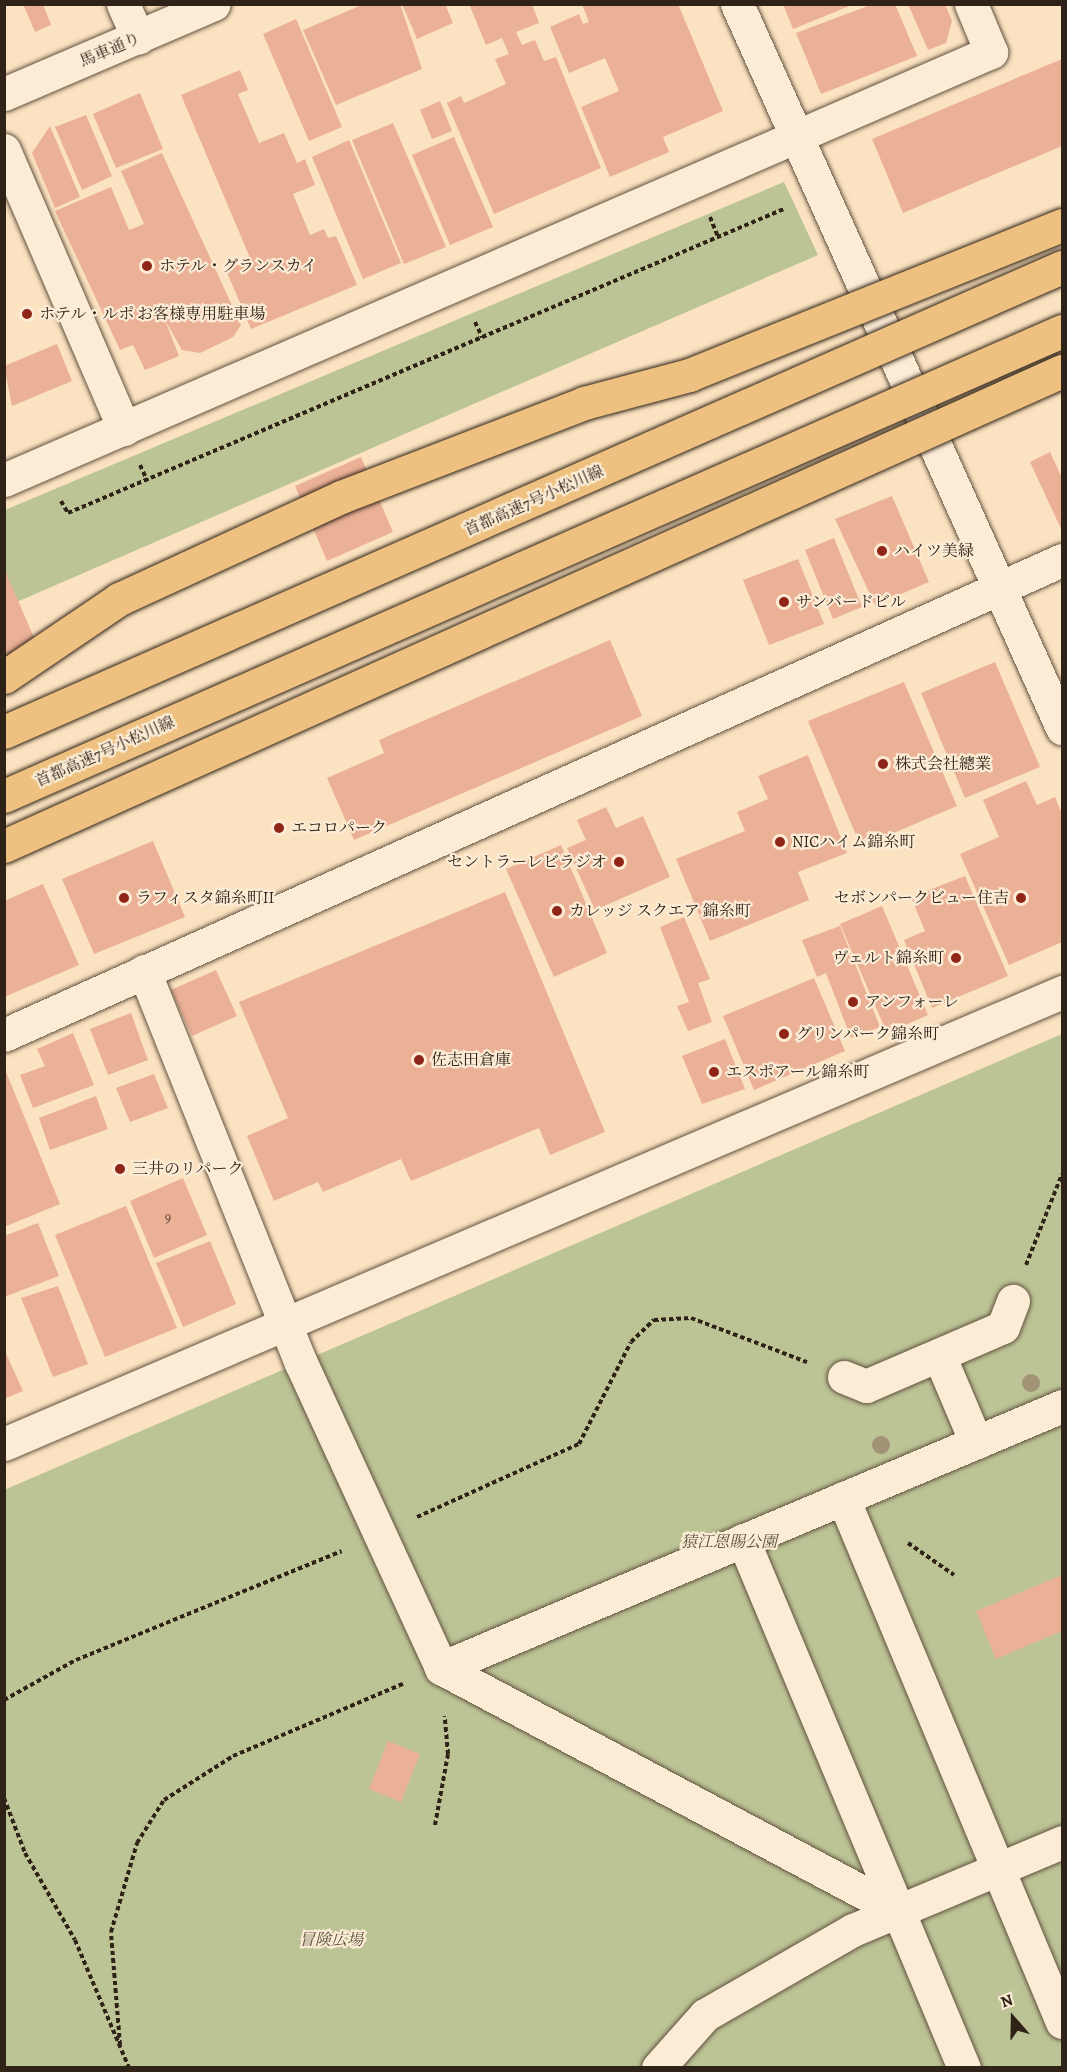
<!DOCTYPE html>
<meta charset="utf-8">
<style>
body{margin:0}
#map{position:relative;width:1067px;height:2072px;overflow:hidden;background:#fbe2c0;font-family:Alegreya,"Noto Serif JP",serif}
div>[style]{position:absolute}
.green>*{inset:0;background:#bcc495}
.building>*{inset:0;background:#ebb197}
.path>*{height:4px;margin-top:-2px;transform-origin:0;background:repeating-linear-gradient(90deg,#2f2216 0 4.5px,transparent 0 7.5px)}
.roads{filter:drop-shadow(0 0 2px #625240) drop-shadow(0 0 2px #625240)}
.minor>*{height:33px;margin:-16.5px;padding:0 16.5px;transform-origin:16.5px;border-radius:16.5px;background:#fcecd6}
.bridges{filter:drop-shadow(0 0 2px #2f2216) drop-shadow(0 0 2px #2f2216)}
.highway-bridge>*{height:33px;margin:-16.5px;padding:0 16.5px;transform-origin:16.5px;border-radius:16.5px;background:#eec180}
.trees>*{width:18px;height:18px;margin:-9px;border-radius:50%;background:#a29377}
.dots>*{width:16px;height:16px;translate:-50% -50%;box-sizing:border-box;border:3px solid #fcecd6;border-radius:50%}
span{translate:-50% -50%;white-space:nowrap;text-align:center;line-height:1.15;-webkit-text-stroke:4.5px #fcecd6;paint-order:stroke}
.number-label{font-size:14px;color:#5e4636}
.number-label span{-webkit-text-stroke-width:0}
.street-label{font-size:16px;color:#2f2216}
.poi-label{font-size:16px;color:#2f2216}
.left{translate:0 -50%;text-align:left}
.right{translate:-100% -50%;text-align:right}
.park-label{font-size:16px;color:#59533c;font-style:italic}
.frame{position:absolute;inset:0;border:6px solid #2f2216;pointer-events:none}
.north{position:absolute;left:983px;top:1988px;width:60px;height:60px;-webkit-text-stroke:4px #fcecd6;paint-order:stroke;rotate:340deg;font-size:16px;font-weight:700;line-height:24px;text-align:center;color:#2f2216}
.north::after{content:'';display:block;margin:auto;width:21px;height:27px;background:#2f2216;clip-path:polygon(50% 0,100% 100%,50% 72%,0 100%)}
</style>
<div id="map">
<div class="green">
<i style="clip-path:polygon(784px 182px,818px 255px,5px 607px,5px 510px)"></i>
<i style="clip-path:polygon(1062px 1034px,1062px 2067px,5px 2067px,4px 1490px)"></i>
</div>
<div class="building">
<i style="clip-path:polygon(23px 4px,43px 4px,51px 25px,35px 32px)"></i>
<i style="clip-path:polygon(364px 4px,400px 4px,422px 69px,336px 105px,303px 30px)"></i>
<i style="clip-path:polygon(402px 4px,445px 4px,453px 23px,417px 39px)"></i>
<i style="clip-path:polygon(469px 4px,532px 4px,539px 23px,516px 32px,522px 45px,535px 40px,544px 61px,556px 57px,601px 168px,494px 214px,447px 103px,461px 96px,464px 103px,506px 84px,495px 59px,509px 54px,502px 38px,486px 45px)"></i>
<i style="clip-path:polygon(582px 4px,678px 4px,723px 111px,663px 137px,669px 152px,610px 177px,581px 107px,619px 91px,605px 58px,569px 73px,550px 27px,579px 14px,583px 24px,589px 22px)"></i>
<i style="clip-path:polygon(783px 4px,852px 4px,852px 5px,793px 29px)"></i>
<i style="clip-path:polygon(873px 4px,895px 4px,917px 56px,821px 94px,796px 33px)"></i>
<i style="clip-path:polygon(908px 4px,945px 4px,952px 21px,946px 43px,928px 50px)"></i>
<i style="clip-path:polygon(296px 19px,342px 127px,309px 141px,263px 34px)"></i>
<i style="clip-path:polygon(1062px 59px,1062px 146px,903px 213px,872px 139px)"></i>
<i style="clip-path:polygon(240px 70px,248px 90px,238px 94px,259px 143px,284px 133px,297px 163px,305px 159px,315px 185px,293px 194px,310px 235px,324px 229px,328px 238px,336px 236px,357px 285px,251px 329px,226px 270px,251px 260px,181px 95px)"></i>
<i style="clip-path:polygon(140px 93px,163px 149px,116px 168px,93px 114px)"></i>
<i style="clip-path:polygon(440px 101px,452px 131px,432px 139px,420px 110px)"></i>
<i style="clip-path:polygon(86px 115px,112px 176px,82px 190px,55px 127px)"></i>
<i style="clip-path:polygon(393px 123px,446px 247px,404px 264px,352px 140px)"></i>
<i style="clip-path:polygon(50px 126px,80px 197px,55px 208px,32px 153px)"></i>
<i style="clip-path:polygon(454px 137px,493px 227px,450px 245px,412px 155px)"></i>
<i style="clip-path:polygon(349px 140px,401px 263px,363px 279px,312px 157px)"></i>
<i style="clip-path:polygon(162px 153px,241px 325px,233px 337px,200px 353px,182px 350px,165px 320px,179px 356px,145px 370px,133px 345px,120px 350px,55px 211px,111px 187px,129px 230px,144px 224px,121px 171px)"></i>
<i style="clip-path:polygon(57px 344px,72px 381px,12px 406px,4px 366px)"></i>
<i style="clip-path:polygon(1050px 452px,1062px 478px,1062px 531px,1030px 462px)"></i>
<i style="clip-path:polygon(361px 457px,393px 532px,327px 561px,295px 486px)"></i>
<i style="clip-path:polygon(892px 496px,929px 582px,875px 605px,835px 519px)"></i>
<i style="clip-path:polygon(834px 538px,862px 607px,833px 619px,805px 550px)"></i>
<i style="clip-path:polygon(798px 559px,824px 624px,769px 645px,743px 580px)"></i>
<i style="clip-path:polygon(4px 568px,41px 654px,4px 669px)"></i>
<i style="clip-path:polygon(610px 640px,642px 716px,354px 840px,327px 778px,384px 753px,379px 740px)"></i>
<i style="clip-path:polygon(995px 662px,1040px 767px,965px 798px,921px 693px)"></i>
<i style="clip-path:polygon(904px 682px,957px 806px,861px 847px,808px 721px)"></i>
<i style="clip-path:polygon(808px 755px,847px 853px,798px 872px,809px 900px,710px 941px,676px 859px,745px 831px,737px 812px,768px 799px,758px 776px)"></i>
<i style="clip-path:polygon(1026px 781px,1037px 805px,1055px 797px,1062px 814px,1062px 942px,1009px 965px,960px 854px,999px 837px,983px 800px)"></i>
<i style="clip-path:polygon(606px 807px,616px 828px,643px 816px,670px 877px,595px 910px,567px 848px,586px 840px,577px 820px)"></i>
<i style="clip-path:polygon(153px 841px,185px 917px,94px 954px,62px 879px)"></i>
<i style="clip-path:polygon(561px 845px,607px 953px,554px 977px,506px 869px)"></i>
<i style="clip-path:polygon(965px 876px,1008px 976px,932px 1008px,904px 940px,925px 931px,911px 897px)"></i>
<i style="clip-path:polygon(43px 884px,79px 965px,4px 997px,4px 901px)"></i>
<i style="clip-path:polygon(505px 892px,605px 1132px,550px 1155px,539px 1128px,411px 1181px,401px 1159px,323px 1192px,318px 1182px,274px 1201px,247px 1136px,288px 1118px,239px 1002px)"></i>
<i style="clip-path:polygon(882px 906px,928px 1015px,887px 1033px,840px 924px)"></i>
<i style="clip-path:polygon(684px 917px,710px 979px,698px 983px,712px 1022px,688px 1031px,677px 1006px,689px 1002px,660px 927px)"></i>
<i style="clip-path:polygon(840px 926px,880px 1027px,851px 1038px,826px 973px,817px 977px,802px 940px)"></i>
<i style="clip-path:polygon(216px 970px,237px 1016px,192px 1036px,171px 990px)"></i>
<i style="clip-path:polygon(814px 978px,845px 1051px,754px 1090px,723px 1016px)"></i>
<i style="clip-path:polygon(131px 1013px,148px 1060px,108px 1075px,90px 1029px)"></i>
<i style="clip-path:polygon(73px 1033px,94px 1085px,33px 1108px,20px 1075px,45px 1066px,37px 1049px)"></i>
<i style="clip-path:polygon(725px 1039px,745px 1089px,702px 1104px,682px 1056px)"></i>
<i style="clip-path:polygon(4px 1067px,60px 1204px,4px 1227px)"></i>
<i style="clip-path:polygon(154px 1074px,168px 1108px,130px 1122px,116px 1088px)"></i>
<i style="clip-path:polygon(96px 1096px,108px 1129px,50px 1150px,39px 1118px)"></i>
<i style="clip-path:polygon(183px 1178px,207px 1235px,154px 1258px,130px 1201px)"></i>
<i style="clip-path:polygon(126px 1206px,177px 1328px,105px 1357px,55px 1235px)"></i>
<i style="clip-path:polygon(38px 1223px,59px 1276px,4px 1297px,4px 1236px)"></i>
<i style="clip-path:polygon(210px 1241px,236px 1304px,183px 1327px,156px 1263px)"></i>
<i style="clip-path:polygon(58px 1286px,88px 1364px,53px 1377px,21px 1298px)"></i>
<i style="clip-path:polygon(4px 1349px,23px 1391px,4px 1399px)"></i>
<i style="clip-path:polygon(1062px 1575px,1062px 1631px,996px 1659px,976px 1611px)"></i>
<i style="clip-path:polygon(388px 1741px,420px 1754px,401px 1802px,369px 1789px)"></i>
</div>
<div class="path">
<i style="left:710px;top:217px;width:22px;rotate:68deg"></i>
<i style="left:475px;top:322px;width:17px;rotate:65deg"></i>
<i style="left:140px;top:465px;width:17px;rotate:65deg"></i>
<i style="left:61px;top:501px;width:14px;rotate:60deg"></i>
<i style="left:68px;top:513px;width:778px;rotate:-23.01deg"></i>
<i style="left:1026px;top:1265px;width:98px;rotate:-68.4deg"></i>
<i style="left:417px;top:1517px;width:178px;rotate:-24.3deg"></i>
<i style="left:579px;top:1444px;width:114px;rotate:-63deg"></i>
<i style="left:631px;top:1342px;width:32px;rotate:-44deg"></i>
<i style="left:654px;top:1320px;width:37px;rotate:-3deg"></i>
<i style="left:691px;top:1318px;width:124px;rotate:20.8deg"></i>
<i style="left:908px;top:1543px;width:56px;rotate:34.8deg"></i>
<i style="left:4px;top:1700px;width:82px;rotate:-29.1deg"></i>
<i style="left:76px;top:1660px;width:287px;rotate:-22.3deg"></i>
<i style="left:4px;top:1798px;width:59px;rotate:69.1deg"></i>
<i style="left:25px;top:1853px;width:100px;rotate:60.1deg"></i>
<i style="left:75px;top:1940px;width:139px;rotate:67.1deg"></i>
<i style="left:435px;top:1825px;width:72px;rotate:-79.6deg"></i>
<i style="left:448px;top:1754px;width:38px;rotate:-95deg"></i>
<i style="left:120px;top:2045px;width:113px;rotate:-94.6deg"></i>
<i style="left:111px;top:1932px;width:93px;rotate:-73.7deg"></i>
<i style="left:137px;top:1843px;width:51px;rotate:-57.9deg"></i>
<i style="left:164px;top:1800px;width:82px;rotate:-32.5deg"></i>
<i style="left:233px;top:1756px;width:185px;rotate:-23deg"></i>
</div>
<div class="roads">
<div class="minor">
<i style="left:123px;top:4px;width:37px;rotate:66deg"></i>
<i style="left:737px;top:4px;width:794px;rotate:65.82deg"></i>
<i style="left:4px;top:94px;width:228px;rotate:-23.2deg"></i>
<i style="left:4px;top:150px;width:304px;rotate:66.7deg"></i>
<i style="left:4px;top:480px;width:1076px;rotate:-23.44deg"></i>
<i style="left:991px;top:52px;width:52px;rotate:-112.6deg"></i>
<i style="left:144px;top:971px;width:422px;rotate:68.2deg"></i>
<i style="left:301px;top:1363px;width:336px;rotate:65.3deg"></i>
<i style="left:441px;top:1668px;width:518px;rotate:28deg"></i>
<i style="left:4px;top:1035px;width:1160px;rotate:-24.18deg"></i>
<i style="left:939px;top:1355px;width:95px;rotate:67deg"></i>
<i style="left:844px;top:1377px;width:24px;rotate:22deg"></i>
<i style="left:866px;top:1386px;width:149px;rotate:-23.3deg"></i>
<i style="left:1003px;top:1327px;width:28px;rotate:-69deg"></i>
<i style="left:4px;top:1444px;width:1151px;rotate:-23.13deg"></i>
<i style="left:843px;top:1498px;width:568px;rotate:67.32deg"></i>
<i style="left:743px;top:1540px;width:572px;rotate:67.29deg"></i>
<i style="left:441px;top:1668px;width:674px;rotate:-22.87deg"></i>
<i style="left:658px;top:2068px;width:71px;rotate:-48.4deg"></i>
<i style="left:705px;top:2015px;width:171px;rotate:-29.9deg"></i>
<i style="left:853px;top:1930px;width:227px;rotate:-22.8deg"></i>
</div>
</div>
<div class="bridges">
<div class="highway-bridge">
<i style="left:4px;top:677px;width:139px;rotate:-34.1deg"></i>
<i style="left:119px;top:599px;width:244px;rotate:-24.7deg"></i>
<i style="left:341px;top:497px;width:261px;rotate:-21.1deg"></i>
<i style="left:584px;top:403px;width:109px;rotate:-14.9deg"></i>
<i style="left:689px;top:375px;width:402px;rotate:-21.9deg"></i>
<i style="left:4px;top:732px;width:1156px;rotate:-23.73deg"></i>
<i style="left:4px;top:796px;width:1156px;rotate:-23.73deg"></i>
<i style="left:4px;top:846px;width:1160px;rotate:-24.18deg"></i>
</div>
</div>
<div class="trees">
<i style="left:1031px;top:1383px"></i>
<i style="left:881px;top:1445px"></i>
</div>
<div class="dots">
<i style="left:147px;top:266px;background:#8f2418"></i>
<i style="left:27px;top:314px;background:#8f2418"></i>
<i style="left:882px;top:551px;background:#8f2418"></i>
<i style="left:784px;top:602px;background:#8f2418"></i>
<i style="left:883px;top:764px;background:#8f2418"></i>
<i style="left:279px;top:828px;background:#8f2418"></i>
<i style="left:780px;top:842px;background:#8f2418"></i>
<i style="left:619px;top:862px;background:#8f2418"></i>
<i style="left:124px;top:898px;background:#8f2418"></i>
<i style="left:1021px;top:898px;background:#8f2418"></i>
<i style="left:557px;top:911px;background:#8f2418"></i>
<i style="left:956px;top:958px;background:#8f2418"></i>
<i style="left:853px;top:1002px;background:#8f2418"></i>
<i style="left:784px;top:1034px;background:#8f2418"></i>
<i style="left:419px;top:1060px;background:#8f2418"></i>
<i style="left:714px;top:1072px;background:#8f2418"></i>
<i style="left:120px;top:1169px;background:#8f2418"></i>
</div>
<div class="number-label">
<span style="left:168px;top:1218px">9</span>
</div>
<div class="street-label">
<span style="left:110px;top:50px;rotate:-23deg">馬車通り</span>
<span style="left:534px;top:501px;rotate:-24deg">首都高速7号小松川線</span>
<span style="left:105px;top:752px;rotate:-24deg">首都高速7号小松川線</span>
</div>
<div class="poi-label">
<span class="left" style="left:159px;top:266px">ホテル・グランスカイ</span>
<span class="left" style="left:39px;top:314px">ホテル・ルポ お客様専用駐車場</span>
<span class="left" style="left:894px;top:551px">ハイツ美緑</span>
<span class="left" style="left:796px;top:602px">サンバードビル</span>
<span class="left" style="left:895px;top:764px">株式会社總業</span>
<span class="left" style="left:291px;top:828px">エコロパーク</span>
<span class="left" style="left:792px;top:842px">NICハイム錦糸町</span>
<span class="right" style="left:607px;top:862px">セントラーレビラジオ</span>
<span class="left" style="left:136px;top:898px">ラフィスタ錦糸町II</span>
<span class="right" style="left:1009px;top:898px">セボンパークビュー住吉</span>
<span class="left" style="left:569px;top:911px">カレッジ スクエア 錦糸町</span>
<span class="right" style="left:944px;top:958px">ヴェルト錦糸町</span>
<span class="left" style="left:865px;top:1002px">アンフォーレ</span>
<span class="left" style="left:796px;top:1034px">グリンパーク錦糸町</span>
<span class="left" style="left:431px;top:1060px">佐志田倉庫</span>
<span class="left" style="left:726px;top:1072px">エスポアール錦糸町</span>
<span class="left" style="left:132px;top:1169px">三井のリパーク</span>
</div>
<div class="park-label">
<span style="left:729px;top:1542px">猿江恩賜公園</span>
<span style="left:331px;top:1940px">冒険広場</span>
</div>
<div class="frame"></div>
<div class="north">N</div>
</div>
